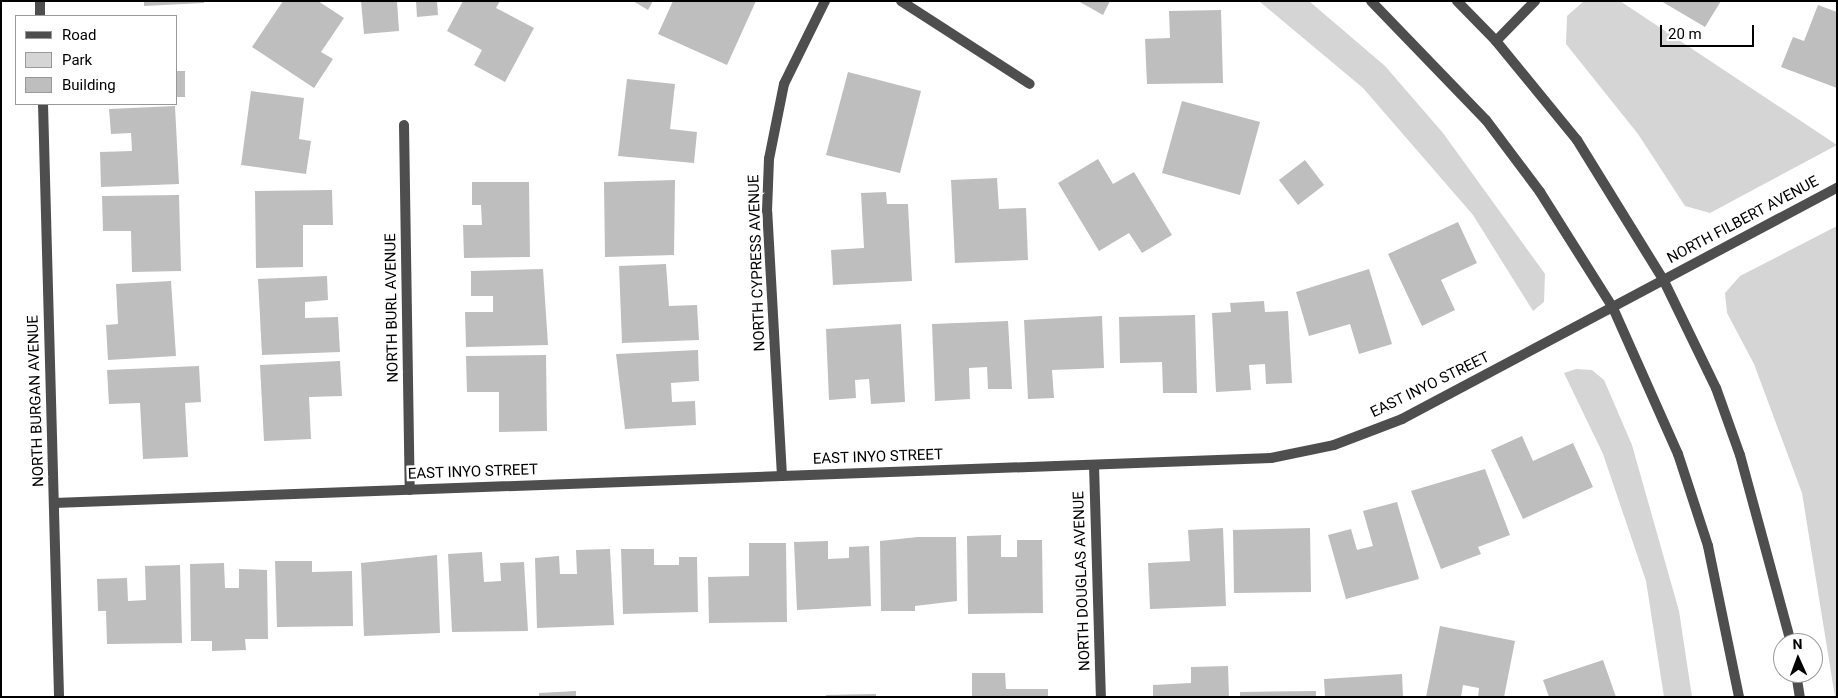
<!DOCTYPE html>
<style>
body{margin:0}
#map{position:relative;width:1838px;height:698px;overflow:hidden;background:#fff;font-family:Roboto,sans-serif}
div>[style]{position:absolute}
.green>*{inset:0;background:#d5d5d5}
.building>*{inset:0;background:#bebebe}
.minor>*{height:10px;margin:-5px;padding:0 5px;transform-origin:5px;border-radius:5px;background:#4e4e4e}
.tertiary>*{height:10px;margin:-5px;padding:0 5px;transform-origin:5px;border-radius:5px;background:#4e4e4e}
span{translate:-50% -50%;white-space:nowrap;text-align:center;line-height:1.15;-webkit-text-stroke:5px #fff;paint-order:stroke}
.street-label{font-size:15px;color:#000}
.frame{position:absolute;inset:0;border:2px solid #000;pointer-events:none}
.legend{position:absolute;left:15px;top:15px;width:162px;height:90px;box-sizing:border-box;background:#fff;border:1px solid #999;margin:0;padding:6px 9px;list-style:none;font-size:15px;color:#000}
.legend li{display:flex;align-items:center;gap:10px;height:25px}
.legend b{width:25px;border:1px solid #999}
.north{position:absolute;left:1773px;top:633px;width:50px;height:50px;box-sizing:border-box;background:#fff;border:1px solid #999;border-radius:50%;rotate:358deg;font-size:14px;font-weight:700;line-height:20px;text-align:center;color:#000}
.north::after{content:'';display:block;margin:auto;width:18px;height:22px;background:#000;clip-path:polygon(50% 0,100% 100%,50% 72%,0 100%)}
.scale{position:absolute;left:1660px;top:25px;width:94px;height:22px;box-sizing:border-box;border:2px solid #000;border-top:0;padding-left:6px;font-size:15px;line-height:18px;white-space:nowrap;color:#000;-webkit-text-stroke:4px #fff;paint-order:stroke}
</style>
<div id="map">
<div class="green">
<i style="clip-path:polygon(1259px 1px,1309px 1px,1385px 66px,1443px 133px,1545px 274px,1544px 302px,1533px 311px,1473px 215px,1363px 88px)"></i>
<i style="clip-path:polygon(1584px 1px,1620px 1px,1837px 145px,1710px 213px,1685px 206px,1638px 134px,1566px 44px,1567px 16px)"></i>
<i style="clip-path:polygon(1837px 226px,1837px 697px,1835px 697px,1802px 493px,1754px 364px,1727px 313px,1725px 293px,1740px 276px)"></i>
<i style="clip-path:polygon(1576px 369px,1592px 370px,1604px 380px,1632px 445px,1679px 611px,1692px 697px,1664px 697px,1646px 581px,1603px 454px,1564px 373px)"></i>
</div>
<div class="building">
<i style="clip-path:polygon(144px 1px,204px 1px,204px 3px,144px 6px)"></i>
<i style="clip-path:polygon(283px 1px,318px 1px,344px 18px,321px 52px,333px 59px,314px 88px,252px 47px)"></i>
<i style="clip-path:polygon(361px 1px,397px 1px,399px 31px,364px 34px)"></i>
<i style="clip-path:polygon(416px 1px,437px 1px,438px 15px,417px 17px)"></i>
<i style="clip-path:polygon(463px 1px,500px 1px,496px 8px,534px 28px,505px 82px,474px 65px,482px 50px,447px 31px)"></i>
<i style="clip-path:polygon(633px 1px,653px 1px,648px 10px)"></i>
<i style="clip-path:polygon(673px 1px,756px 1px,727px 65px,658px 34px)"></i>
<i style="clip-path:polygon(1078px 1px,1110px 1px,1103px 15px)"></i>
<i style="clip-path:polygon(1661px 1px,1721px 1px,1705px 27px)"></i>
<i style="clip-path:polygon(1818px 5px,1837px 12px,1837px 88px,1781px 67px,1793px 37px,1804px 41px)"></i>
<i style="clip-path:polygon(1221px 10px,1223px 83px,1147px 84px,1145px 39px,1170px 38px,1169px 11px)"></i>
<i style="clip-path:polygon(176px 71px,185px 71px,185px 97px,176px 97px)"></i>
<i style="clip-path:polygon(848px 72px,921px 91px,900px 173px,826px 155px)"></i>
<i style="clip-path:polygon(627px 79px,675px 84px,670px 129px,697px 132px,694px 163px,618px 156px)"></i>
<i style="clip-path:polygon(251px 91px,304px 98px,299px 139px,311px 141px,306px 174px,241px 165px)"></i>
<i style="clip-path:polygon(1182px 101px,1260px 122px,1240px 195px,1162px 173px)"></i>
<i style="clip-path:polygon(175px 106px,179px 184px,101px 187px,100px 152px,132px 151px,131px 133px,111px 134px,109px 109px)"></i>
<i style="clip-path:polygon(1098px 159px,1113px 184px,1134px 172px,1172px 235px,1142px 253px,1129px 233px,1099px 251px,1058px 183px)"></i>
<i style="clip-path:polygon(1305px 160px,1324px 185px,1298px 205px,1279px 180px)"></i>
<i style="clip-path:polygon(997px 178px,999px 209px,1026px 208px,1028px 260px,955px 263px,951px 180px)"></i>
<i style="clip-path:polygon(675px 180px,674px 255px,605px 257px,604px 182px)"></i>
<i style="clip-path:polygon(472px 182px,529px 182px,530px 257px,464px 258px,463px 225px,482px 225px,481px 205px,472px 205px)"></i>
<i style="clip-path:polygon(332px 190px,333px 225px,303px 225px,303px 267px,256px 268px,255px 191px)"></i>
<i style="clip-path:polygon(886px 192px,887px 204px,908px 204px,912px 281px,833px 285px,831px 250px,864px 248px,861px 193px)"></i>
<i style="clip-path:polygon(179px 195px,181px 271px,132px 272px,131px 231px,103px 231px,102px 196px)"></i>
<i style="clip-path:polygon(1458px 222px,1477px 263px,1441px 280px,1455px 310px,1422px 326px,1388px 254px)"></i>
<i style="clip-path:polygon(666px 264px,669px 306px,697px 305px,699px 340px,622px 343px,619px 266px)"></i>
<i style="clip-path:polygon(543px 269px,548px 345px,466px 347px,465px 312px,493px 312px,493px 296px,471px 296px,471px 271px)"></i>
<i style="clip-path:polygon(1369px 269px,1392px 344px,1359px 354px,1350px 324px,1309px 336px,1296px 292px)"></i>
<i style="clip-path:polygon(327px 276px,328px 300px,305px 302px,305px 318px,338px 317px,340px 352px,262px 355px,258px 279px)"></i>
<i style="clip-path:polygon(171px 281px,176px 356px,108px 360px,106px 325px,118px 324px,116px 284px)"></i>
<i style="clip-path:polygon(1264px 301px,1265px 312px,1288px 311px,1292px 383px,1266px 384px,1265px 364px,1249px 365px,1251px 390px,1216px 392px,1212px 313px,1231px 312px,1230px 303px)"></i>
<i style="clip-path:polygon(1195px 315px,1197px 393px,1163px 393px,1162px 362px,1120px 363px,1119px 317px)"></i>
<i style="clip-path:polygon(1102px 316px,1104px 368px,1052px 370px,1054px 398px,1028px 399px,1024px 320px)"></i>
<i style="clip-path:polygon(1008px 321px,1012px 389px,988px 389px,987px 367px,969px 368px,970px 399px,935px 401px,932px 324px)"></i>
<i style="clip-path:polygon(901px 324px,905px 402px,871px 404px,869px 379px,855px 380px,856px 398px,829px 400px,826px 329px)"></i>
<i style="clip-path:polygon(698px 350px,699px 381px,671px 383px,672px 402px,695px 401px,696px 425px,625px 429px,616px 354px)"></i>
<i style="clip-path:polygon(546px 355px,547px 431px,499px 432px,499px 392px,467px 392px,466px 356px)"></i>
<i style="clip-path:polygon(340px 361px,342px 396px,309px 397px,311px 439px,264px 441px,260px 365px)"></i>
<i style="clip-path:polygon(199px 366px,201px 402px,185px 403px,188px 457px,143px 459px,140px 403px,109px 404px,107px 370px)"></i>
<i style="clip-path:polygon(1522px 436px,1533px 461px,1573px 443px,1593px 487px,1523px 519px,1491px 450px)"></i>
<i style="clip-path:polygon(1485px 469px,1510px 535px,1478px 547px,1481px 554px,1441px 569px,1411px 491px)"></i>
<i style="clip-path:polygon(1397px 502px,1419px 579px,1346px 599px,1328px 535px,1351px 529px,1357px 550px,1373px 546px,1363px 511px)"></i>
<i style="clip-path:polygon(1223px 528px,1226px 606px,1150px 609px,1148px 563px,1190px 561px,1188px 530px)"></i>
<i style="clip-path:polygon(1310px 528px,1311px 592px,1234px 593px,1233px 530px)"></i>
<i style="clip-path:polygon(1001px 535px,1001px 557px,1017px 557px,1017px 540px,1042px 540px,1043px 613px,968px 614px,967px 536px)"></i>
<i style="clip-path:polygon(918px 537px,956px 537px,957px 601px,915px 606px,915px 611px,881px 611px,880px 541px)"></i>
<i style="clip-path:polygon(828px 541px,828px 559px,849px 558px,849px 547px,869px 546px,871px 606px,797px 610px,794px 542px)"></i>
<i style="clip-path:polygon(749px 543px,786px 543px,787px 622px,709px 623px,708px 577px,749px 576px)"></i>
<i style="clip-path:polygon(610px 549px,614px 625px,537px 628px,535px 558px,559px 556px,560px 574px,577px 574px,576px 550px)"></i>
<i style="clip-path:polygon(621px 549px,654px 549px,654px 565px,679px 565px,679px 557px,697px 557px,698px 612px,623px 614px)"></i>
<i style="clip-path:polygon(482px 552px,484px 582px,501px 581px,500px 563px,524px 562px,528px 631px,452px 632px,448px 554px)"></i>
<i style="clip-path:polygon(437px 555px,440px 633px,364px 636px,361px 563px)"></i>
<i style="clip-path:polygon(275px 561px,312px 561px,312px 572px,352px 571px,353px 626px,277px 627px)"></i>
<i style="clip-path:polygon(224px 563px,225px 588px,239px 588px,239px 569px,267px 570px,268px 639px,245px 639px,246px 650px,212px 651px,212px 641px,191px 641px,190px 564px)"></i>
<i style="clip-path:polygon(180px 565px,182px 643px,107px 644px,106px 611px,98px 611px,97px 579px,127px 578px,128px 601px,146px 600px,145px 566px)"></i>
<i style="clip-path:polygon(1440px 626px,1515px 641px,1504px 697px,1478px 697px,1479px 688px,1463px 685px,1461px 697px,1426px 697px)"></i>
<i style="clip-path:polygon(1603px 660px,1616px 697px,1549px 697px,1543px 680px)"></i>
<i style="clip-path:polygon(1228px 666px,1229px 697px,1153px 697px,1153px 685px,1191px 683px,1191px 667px)"></i>
<i style="clip-path:polygon(972px 673px,1005px 673px,1006px 689px,1048px 689px,1048px 697px,972px 697px)"></i>
<i style="clip-path:polygon(1402px 674px,1403px 697px,1325px 697px,1324px 679px)"></i>
<i style="clip-path:polygon(576px 691px,576px 697px,539px 697px,539px 693px)"></i>
<i style="clip-path:polygon(1316px 691px,1316px 697px,1240px 697px,1240px 692px)"></i>
<i style="clip-path:polygon(876px 694px,876px 697px,826px 697px,826px 695px)"></i>
</div>
<div class="minor">
<i style="left:40px;top:1px;width:15px;rotate:90deg"></i>
<i style="left:901px;top:1px;width:153px;rotate:32.8deg"></i>
<i style="left:1496px;top:41px;width:56px;rotate:-45.7deg"></i>
<i style="left:43px;top:104px;width:593px;rotate:88.45deg"></i>
<i style="left:404px;top:125px;width:365px;rotate:89.1deg"></i>
<i style="left:1094px;top:465px;width:232px;rotate:88.3deg"></i>
<i style="left:782px;top:476px;width:265px;rotate:-93.2deg"></i>
<i style="left:767px;top:211px;width:52px;rotate:-87.8deg"></i>
<i style="left:769px;top:159px;width:76px;rotate:-78.7deg"></i>
<i style="left:784px;top:84px;width:93px;rotate:-63.7deg"></i>
<i style="left:54px;top:503px;width:1218px;rotate:-2.12deg"></i>
<i style="left:1271px;top:458px;width:64px;rotate:-11.7deg"></i>
<i style="left:1334px;top:445px;width:73px;rotate:-20.9deg"></i>
<i style="left:1402px;top:419px;width:493px;rotate:-28deg"></i>
</div>
<div class="tertiary">
<i style="left:1371px;top:1px;width:165px;rotate:46deg"></i>
<i style="left:1486px;top:120px;width:90px;rotate:53.1deg"></i>
<i style="left:1540px;top:192px;width:137px;rotate:57.8deg"></i>
<i style="left:1613px;top:308px;width:160px;rotate:66deg"></i>
<i style="left:1678px;top:454px;width:97px;rotate:71.9deg"></i>
<i style="left:1708px;top:546px;width:154px;rotate:78.4deg"></i>
<i style="left:1457px;top:1px;width:56px;rotate:45.7deg"></i>
<i style="left:1496px;top:41px;width:128px;rotate:50.7deg"></i>
<i style="left:1577px;top:140px;width:163px;rotate:58.3deg"></i>
<i style="left:1663px;top:279px;width:121px;rotate:64.1deg"></i>
<i style="left:1716px;top:388px;width:71px;rotate:70.3deg"></i>
<i style="left:1740px;top:455px;width:195px;rotate:74.8deg"></i>
<i style="left:1796px;top:673px;width:24px;rotate:81deg"></i>
</div>
<div class="street-label">
<span style="left:1743px;top:220px;rotate:-28deg">NORTH FILBERT AVENUE</span>
<span style="left:757px;top:263px;rotate:-92deg">NORTH CYPRESS AVENUE</span>
<span style="left:392px;top:308px;rotate:-91deg">NORTH BURL AVENUE</span>
<span style="left:1430px;top:385px;rotate:-26deg">EAST INYO STREET</span>
<span style="left:36px;top:401px;rotate:-92deg">NORTH BURGAN AVENUE</span>
<span style="left:878px;top:457px;rotate:-2deg">EAST INYO STREET</span>
<span style="left:473px;top:472px;rotate:-2deg">EAST INYO STREET</span>
<span style="left:1082px;top:581px;rotate:-92deg">NORTH DOUGLAS AVENUE</span>
</div>
<div class="frame"></div>
<ul class="legend">
<li><b style="height:6px;background:#4e4e4e"></b>Road</li>
<li><b style="height:14px;background:#d5d5d5"></b>Park</li>
<li><b style="height:14px;background:#bebebe"></b>Building</li>
</ul>
<div class="north">N</div>
<div class="scale">20 m</div>
</div>
